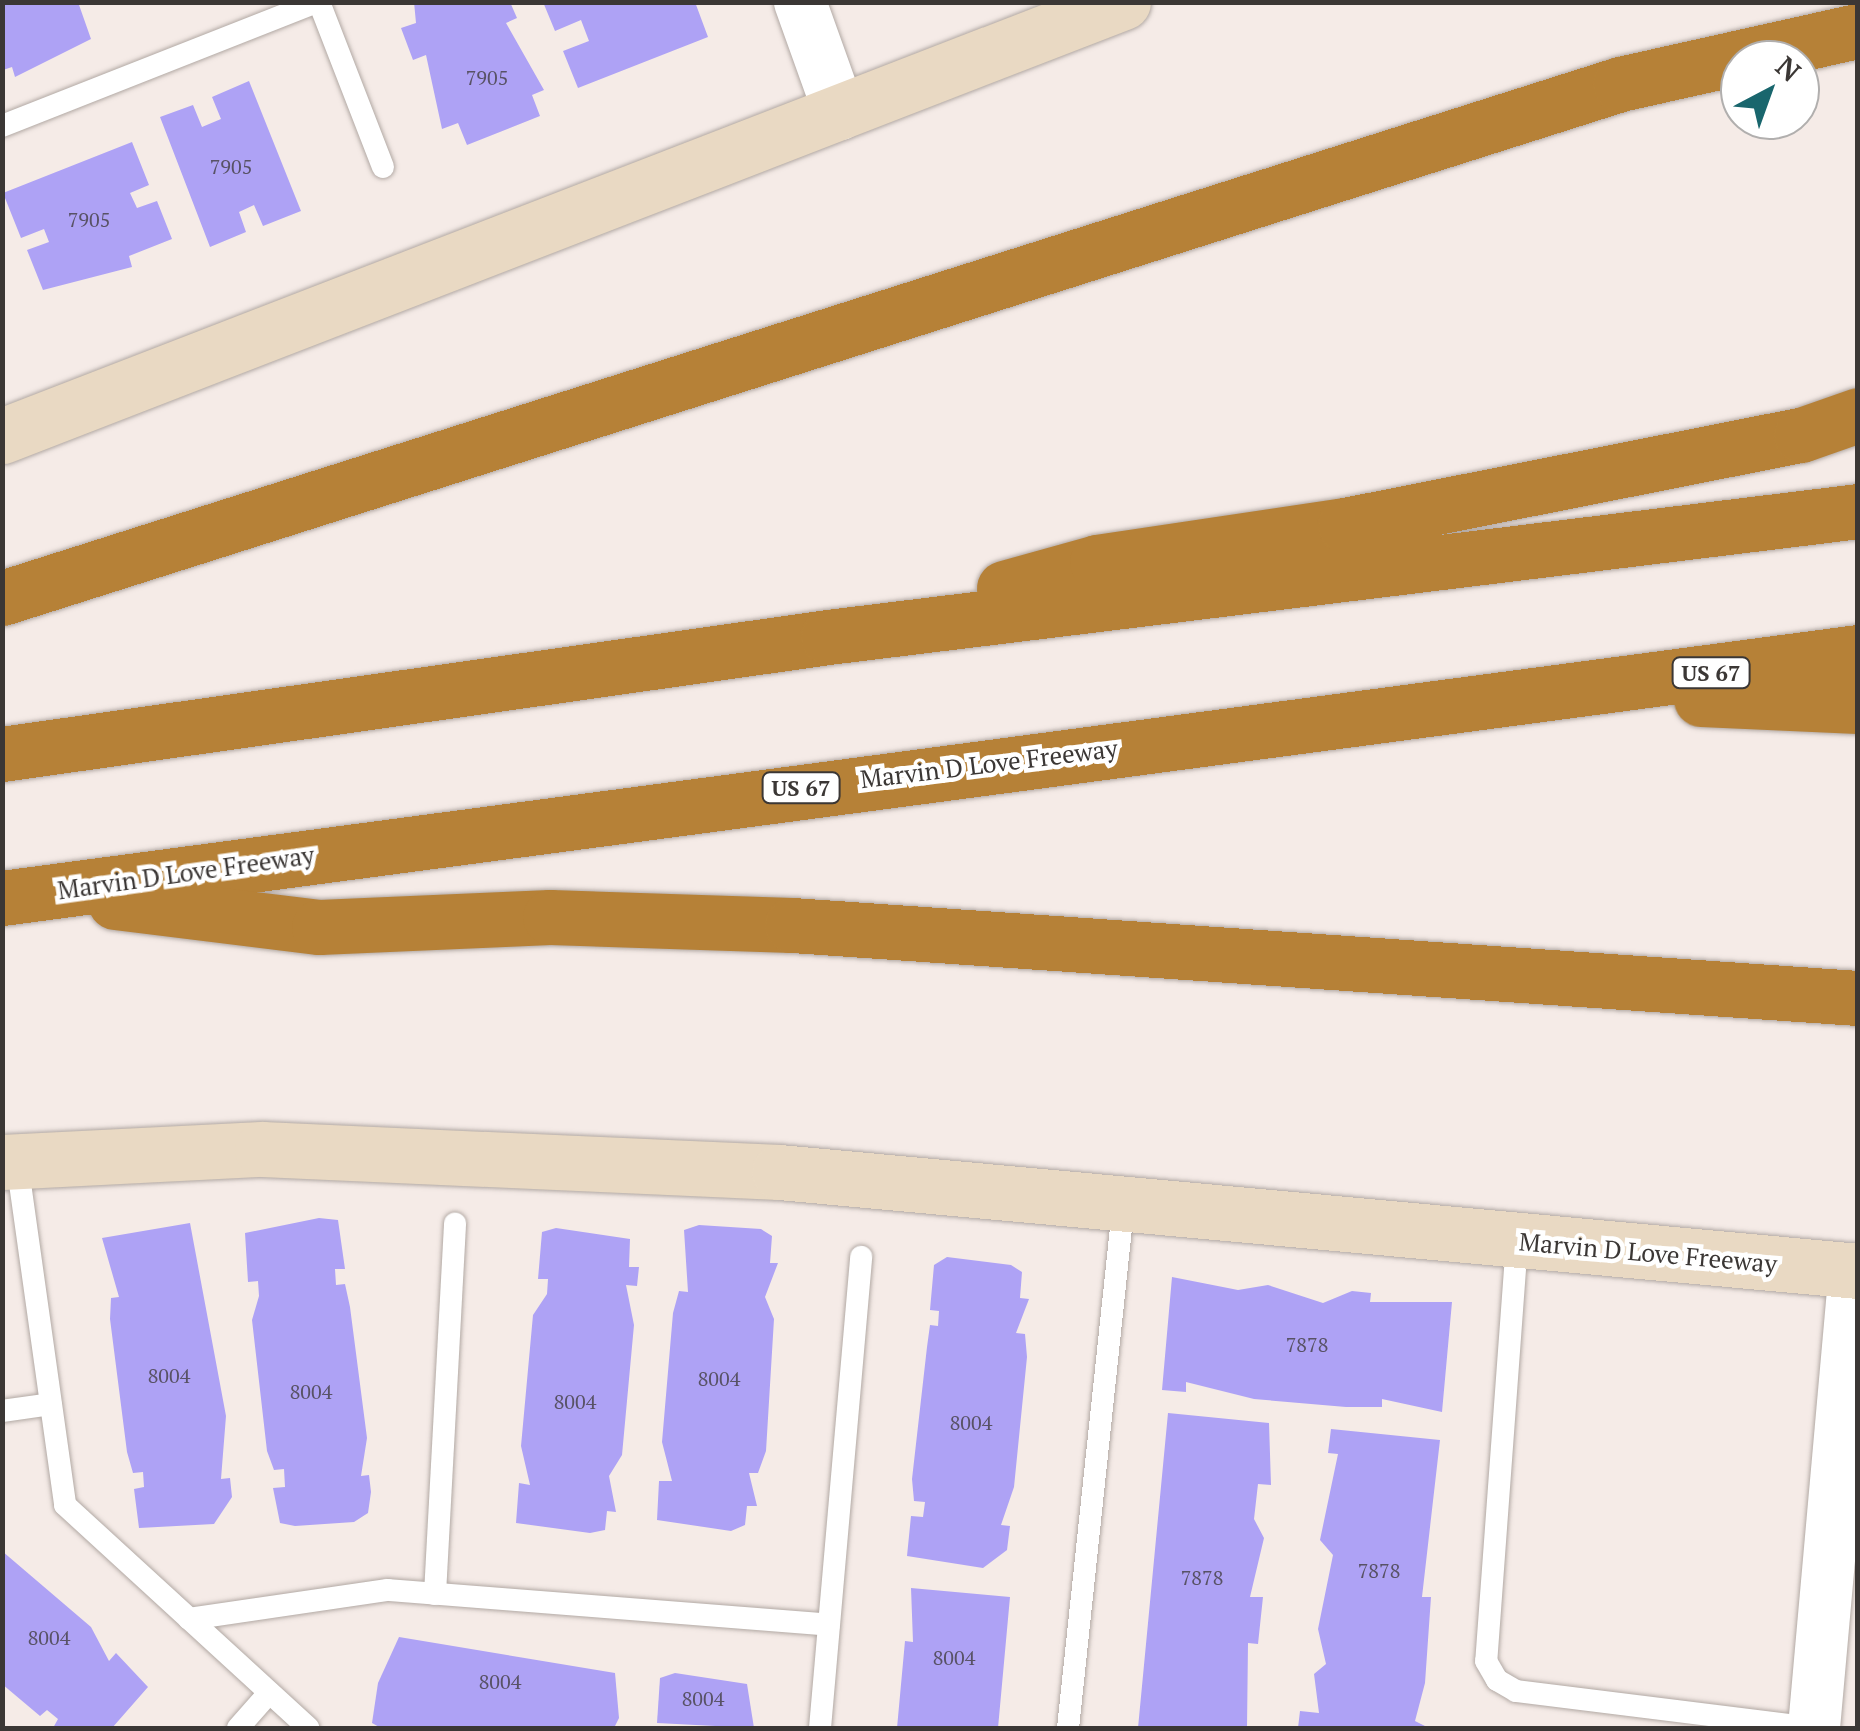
<!DOCTYPE html>
<style>
body{margin:0}
#map{position:relative;width:1860px;height:1731px;overflow:hidden;background:#f5ebe7;font-family:"PT Serif",serif}
div>[style]{position:absolute}
.building>*{inset:0;background:#aea2f5}
.roads{filter:drop-shadow(0 0 2px #b2a9a4) drop-shadow(0 0 2px #b2a9a4)}
.service>*{height:22px;margin:-11px;padding:0 11px;transform-origin:11px;border-radius:11px;background:#fff}
.tertiary>*{height:52px;margin:-26px;padding:0 26px;transform-origin:26px;border-radius:26px;background:#fff}
.secondary>*{height:55px;margin:-27.5px;padding:0 27.5px;transform-origin:27.5px;border-radius:27.5px;background:#e9d9c3}
.motorway>*{height:55px;margin:-27.5px;padding:0 27.5px;transform-origin:27.5px;border-radius:27.5px;background:#b68137}
span{translate:-50% -50%;white-space:nowrap;text-align:center;line-height:1.15;-webkit-text-stroke:9px #fff;paint-order:stroke}
.number-label{font-size:20px;color:#585265}
.number-label span{-webkit-text-stroke-width:0}
.shield-label span{padding:2px 8px;background:#fff;border:2px solid;border-radius:8px;-webkit-text-stroke-width:0}
.shield-label{font-size:22px;color:#3b3735;font-weight:700}
.street-label{font-size:25px;color:#3b3735}
.frame{position:absolute;inset:0;border:5px solid #3b3735;pointer-events:none}
.north{position:absolute;left:1720px;top:40px;width:100px;height:100px;box-sizing:border-box;background:#fff;border:2px solid #b1afae;border-radius:50%;rotate:41deg;font-size:28px;font-weight:700;line-height:40px;text-align:center;color:#3b3735}
.north::after{content:'';display:block;margin:auto;width:35px;height:45px;background:#19666d;clip-path:polygon(50% 0,100% 100%,50% 72%,0 100%)}
</style>
<div id="map">
<div class="building">
<i style="clip-path:polygon(3px 2px,78px 2px,91px 39px,15px 77px,12px 67px,3px 70px)"></i>
<i style="clip-path:polygon(414px 2px,510px 2px,517px 18px,506px 23px,544px 90px,532px 95px,540px 116px,467px 145px,458px 123px,442px 129px,426px 55px,413px 60px,401px 28px,416px 23px)"></i>
<i style="clip-path:polygon(543px 2px,695px 2px,708px 37px,578px 88px,563px 51px,589px 41px,581px 20px,555px 31px)"></i>
<i style="clip-path:polygon(249px 81px,301px 211px,263px 226px,254px 205px,239px 212px,246px 232px,210px 247px,160px 117px,193px 105px,202px 127px,221px 119px,212px 97px)"></i>
<i style="clip-path:polygon(132px 142px,149px 185px,130px 193px,137px 208px,157px 201px,172px 239px,129px 256px,132px 267px,43px 290px,27px 250px,49px 242px,44px 229px,21px 238px,3px 193px)"></i>
<i style="clip-path:polygon(319px 1218px,338px 1220px,345px 1269px,335px 1269px,336px 1285px,345px 1284px,350px 1307px,367px 1438px,361px 1476px,369px 1475px,371px 1492px,368px 1513px,354px 1522px,295px 1526px,280px 1523px,273px 1488px,285px 1487px,284px 1469px,274px 1470px,267px 1451px,252px 1320px,259px 1296px,258px 1281px,248px 1282px,245px 1233px)"></i>
<i style="clip-path:polygon(190px 1223px,226px 1416px,221px 1479px,230px 1478px,232px 1497px,214px 1524px,139px 1528px,134px 1489px,144px 1487px,143px 1472px,133px 1473px,127px 1452px,110px 1319px,111px 1298px,119px 1297px,102px 1238px)"></i>
<i style="clip-path:polygon(699px 1225px,761px 1229px,772px 1236px,770px 1263px,778px 1263px,765px 1297px,774px 1319px,766px 1451px,758px 1473px,749px 1473px,757px 1506px,747px 1506px,745px 1525px,731px 1531px,657px 1520px,659px 1481px,672px 1481px,662px 1442px,673px 1313px,679px 1291px,688px 1292px,684px 1230px)"></i>
<i style="clip-path:polygon(556px 1228px,630px 1239px,629px 1267px,639px 1267px,637px 1286px,626px 1285px,634px 1325px,622px 1455px,609px 1476px,616px 1512px,607px 1511px,605px 1530px,590px 1533px,516px 1523px,519px 1483px,530px 1485px,521px 1446px,533px 1315px,547px 1294px,548px 1279px,538px 1279px,542px 1232px)"></i>
<i style="clip-path:polygon(947px 1257px,1011px 1265px,1022px 1272px,1020px 1298px,1029px 1299px,1016px 1333px,1025px 1334px,1027px 1357px,1014px 1487px,1001px 1525px,1010px 1526px,1007px 1550px,983px 1568px,907px 1556px,911px 1516px,923px 1517px,925px 1502px,914px 1501px,912px 1479px,927px 1347px,930px 1325px,938px 1326px,939px 1311px,930px 1310px,934px 1265px)"></i>
<i style="clip-path:polygon(1172px 1277px,1238px 1290px,1268px 1285px,1323px 1303px,1352px 1291px,1371px 1293px,1370px 1302px,1452px 1302px,1442px 1412px,1382px 1399px,1382px 1407px,1346px 1407px,1254px 1399px,1186px 1382px,1186px 1392px,1162px 1390px)"></i>
<i style="clip-path:polygon(1168px 1413px,1269px 1423px,1271px 1485px,1258px 1484px,1254px 1519px,1264px 1538px,1250px 1597px,1263px 1597px,1258px 1644px,1248px 1643px,1247px 1728px,1138px 1728px)"></i>
<i style="clip-path:polygon(1331px 1429px,1440px 1440px,1422px 1597px,1431px 1597px,1425px 1683px,1415px 1721px,1429px 1728px,1298px 1728px,1300px 1711px,1319px 1713px,1314px 1674px,1326px 1664px,1318px 1629px,1333px 1555px,1320px 1540px,1338px 1454px,1328px 1453px)"></i>
<i style="clip-path:polygon(2px 1551px,91px 1627px,109px 1661px,116px 1653px,148px 1687px,112px 1728px,53px 1728px,58px 1719px,47px 1710px,40px 1716px,2px 1684px)"></i>
<i style="clip-path:polygon(911px 1588px,1010px 1597px,998px 1728px,897px 1728px,905px 1641px,913px 1642px)"></i>
<i style="clip-path:polygon(399px 1637px,615px 1673px,619px 1718px,614px 1728px,381px 1728px,372px 1723px,378px 1683px)"></i>
<i style="clip-path:polygon(675px 1673px,747px 1684px,754px 1728px,657px 1723px,660px 1678px)"></i>
</div>
<div class="roads">
<div class="service">
<i style="left:319px;top:2px;width:177px;rotate:68.8deg"></i>
<i style="left:2px;top:126px;width:338px;rotate:-21.5deg"></i>
<i style="left:17px;top:1162px;width:346px;rotate:82deg"></i>
<i style="left:65px;top:1505px;width:330px;rotate:42.5deg"></i>
<i style="left:1517px;top:1242px;width:420px;rotate:94.2deg"></i>
<i style="left:1486px;top:1661px;width:22px;rotate:60deg"></i>
<i style="left:1497px;top:1680px;width:22px;rotate:30deg"></i>
<i style="left:1516px;top:1691px;width:300px;rotate:7.1deg"></i>
<i style="left:2px;top:1411px;width:49px;rotate:-8.1deg"></i>
<i style="left:435px;top:1594px;width:371px;rotate:-86.9deg"></i>
<i style="left:189px;top:1619px;width:201px;rotate:-8.3deg"></i>
<i style="left:388px;top:1590px;width:442px;rotate:4.5deg"></i>
<i style="left:238px;top:1728px;width:47px;rotate:-48.5deg"></i>
<i style="left:820px;top:1728px;width:473px;rotate:-85deg"></i>
<i style="left:1068px;top:1728px;width:522px;rotate:-83.95deg"></i>
</div>
<div class="tertiary">
<i style="left:800px;top:2px;width:119px;rotate:70.3deg"></i>
<i style="left:1814px;top:1728px;width:459px;rotate:-84.9deg"></i>
</div>
<div class="secondary">
<i style="left:2px;top:436px;width:1202px;rotate:-21.16deg"></i>
<i style="left:2px;top:1162px;width:260px;rotate:-2.9deg"></i>
<i style="left:262px;top:1149px;width:518px;rotate:2.55deg"></i>
<i style="left:779px;top:1172px;width:1084px;rotate:5.24deg"></i>
</div>
<div class="motorway">
<i style="left:1004px;top:588px;width:97px;rotate:-15.6deg"></i>
<i style="left:1097px;top:562px;width:251px;rotate:-8.5deg"></i>
<i style="left:1345px;top:525px;width:465px;rotate:-11.2deg"></i>
<i style="left:1801px;top:435px;width:60px;rotate:-19.3deg"></i>
<i style="left:2px;top:598px;width:1698px;rotate:-17.62deg"></i>
<i style="left:1620px;top:84px;width:244px;rotate:-12.6deg"></i>
<i style="left:1701px;top:699px;width:157px;rotate:2.6deg"></i>
<i style="left:2px;top:754px;width:834px;rotate:-8.06deg"></i>
<i style="left:828px;top:637px;width:1038px;rotate:-6.97deg"></i>
<i style="left:2px;top:898px;width:1872px;rotate:-7.55deg"></i>
<i style="left:115px;top:902px;width:206px;rotate:7deg"></i>
<i style="left:319px;top:927px;width:231px;rotate:-2.5deg"></i>
<i style="left:550px;top:917px;width:242px;rotate:1.9deg"></i>
<i style="left:792px;top:925px;width:1068px;rotate:3.92deg"></i>
</div>
</div>
<div class="number-label">
<span style="left:487px;top:77px">7905</span>
<span style="left:231px;top:166px">7905</span>
<span style="left:89px;top:219px">7905</span>
<span style="left:1307px;top:1344px">7878</span>
<span style="left:169px;top:1375px">8004</span>
<span style="left:719px;top:1378px">8004</span>
<span style="left:311px;top:1391px">8004</span>
<span style="left:575px;top:1401px">8004</span>
<span style="left:971px;top:1422px">8004</span>
<span style="left:1379px;top:1570px">7878</span>
<span style="left:1202px;top:1577px">7878</span>
<span style="left:49px;top:1637px">8004</span>
<span style="left:954px;top:1657px">8004</span>
<span style="left:500px;top:1681px">8004</span>
<span style="left:703px;top:1698px">8004</span>
</div>
<div class="shield-label">
<span style="left:1711px;top:673px">US 67</span>
<span style="left:801px;top:788px">US 67</span>
</div>
<div class="street-label">
<span style="left:989px;top:764px;rotate:-7deg">Marvin D Love Freeway</span>
<span style="left:186px;top:873px;rotate:-8deg">Marvin D Love Freeway</span>
<span style="left:1648px;top:1253px;rotate:5deg">Marvin D Love Freeway</span>
</div>
<div class="frame"></div>
<div class="north">N</div>
</div>
